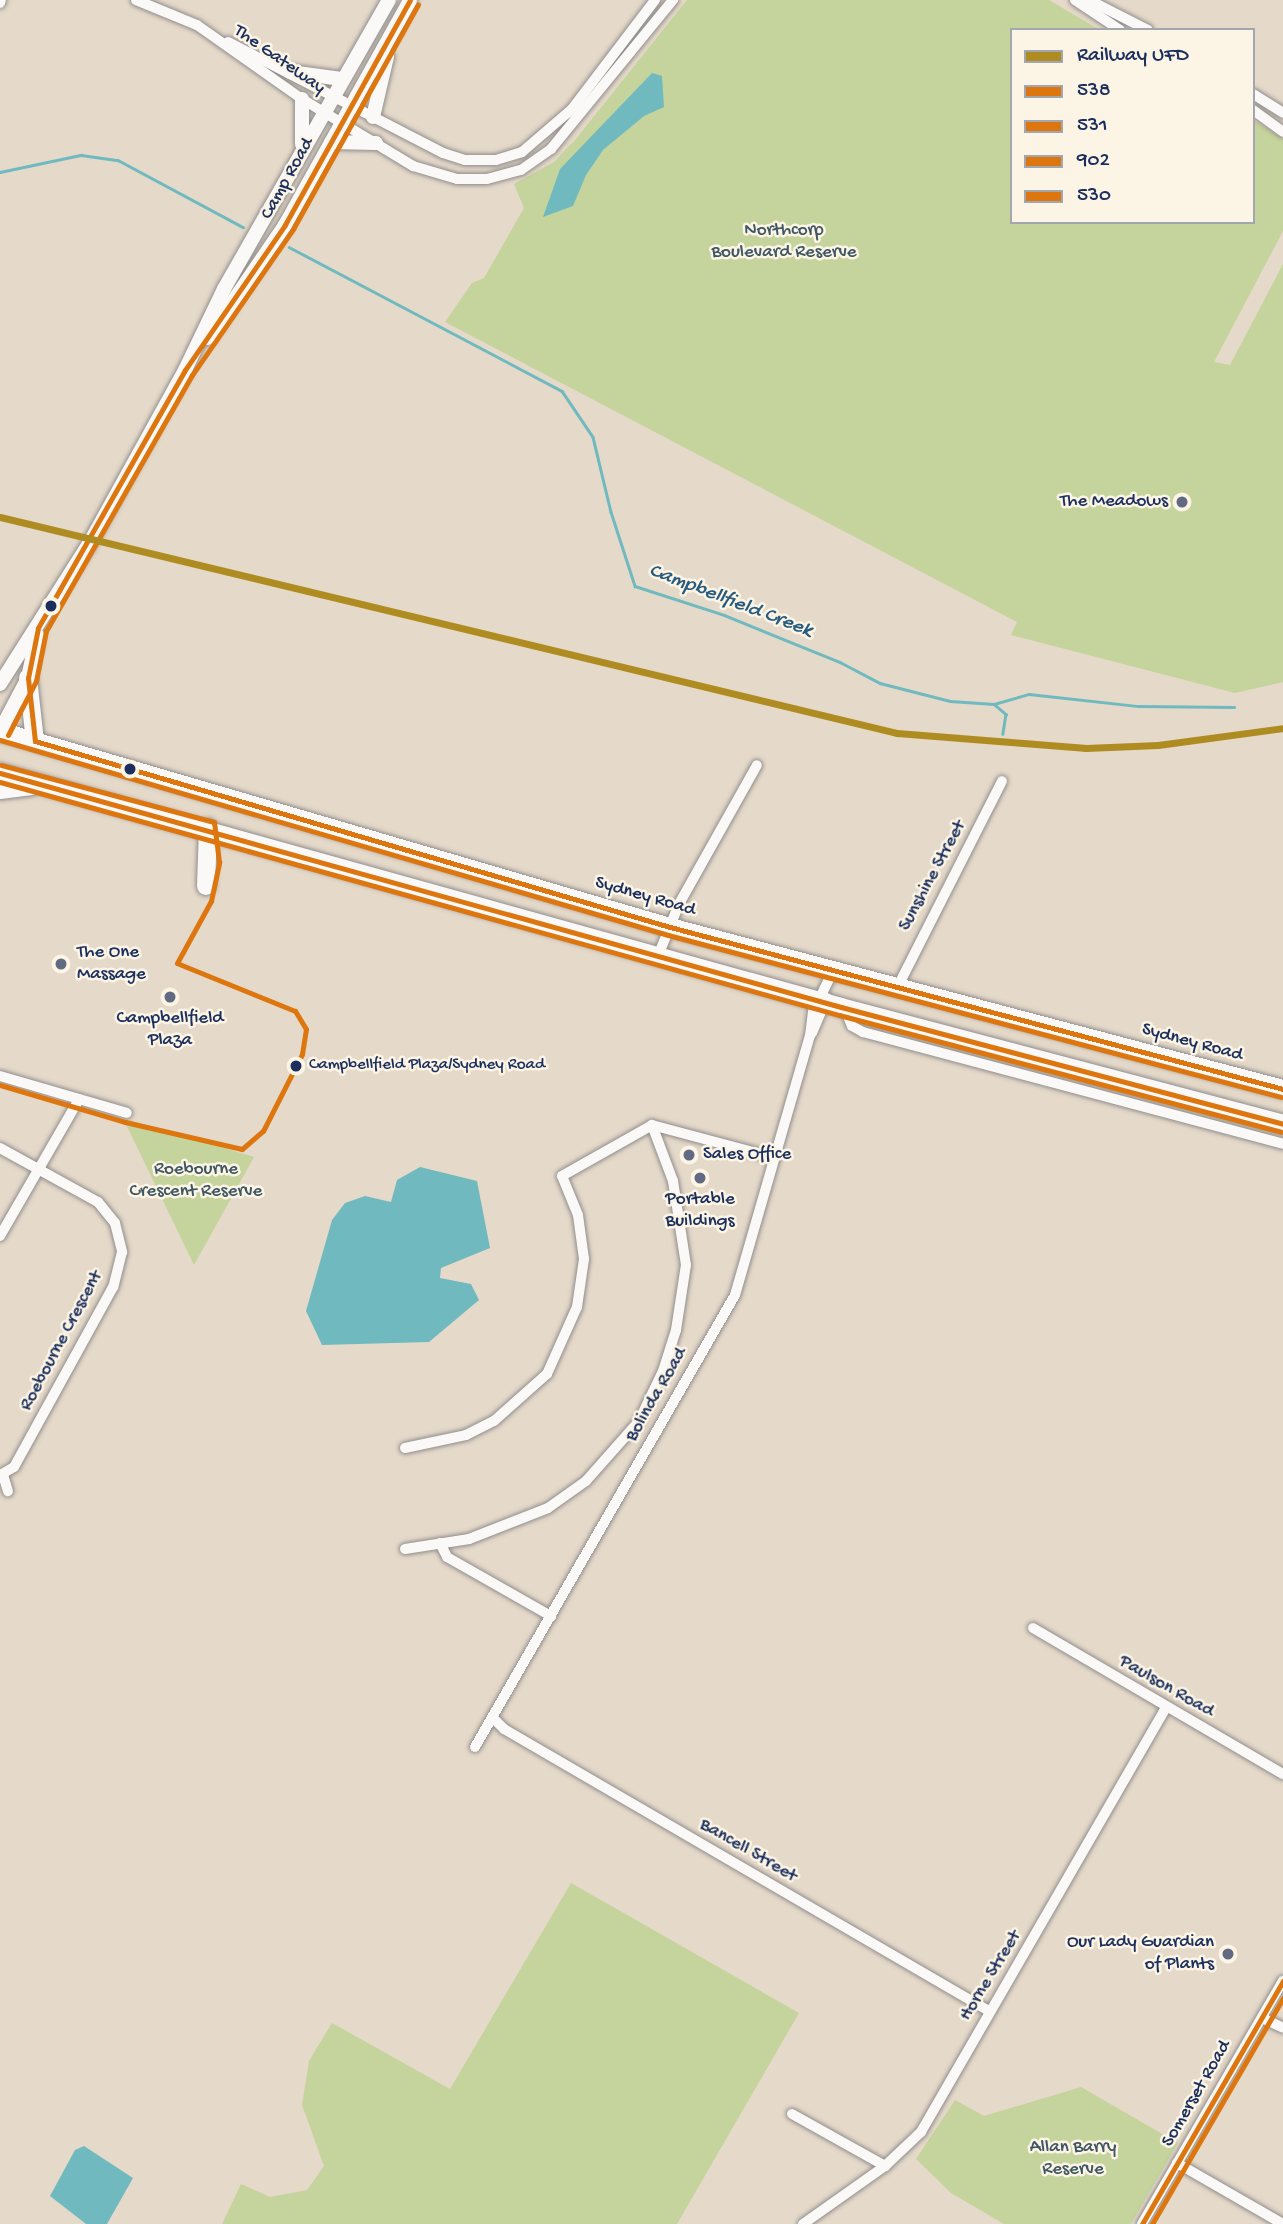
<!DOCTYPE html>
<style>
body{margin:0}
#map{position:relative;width:1283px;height:2224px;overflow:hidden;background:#e5d9c9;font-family:"Gochi Hand",sans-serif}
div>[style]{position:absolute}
.green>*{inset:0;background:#c5d39c}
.water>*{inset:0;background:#70babf}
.stream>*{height:2.5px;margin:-1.25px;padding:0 1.25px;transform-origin:1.25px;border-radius:1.25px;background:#70babf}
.roads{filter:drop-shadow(0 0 2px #908e8d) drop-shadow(0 0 2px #908e8d)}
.street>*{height:10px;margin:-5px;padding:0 5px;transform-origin:5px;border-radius:5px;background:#fbf9f7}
.primary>*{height:14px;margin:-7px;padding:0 7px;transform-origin:7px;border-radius:7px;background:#fbf9f7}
.highway>*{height:18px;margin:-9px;padding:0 9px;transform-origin:9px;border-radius:9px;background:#fbf9f7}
.bus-1>*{height:5px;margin:-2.5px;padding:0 2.5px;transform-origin:2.5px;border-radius:2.5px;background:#dd760e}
.bus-2>*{height:5px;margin:-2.5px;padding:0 2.5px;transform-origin:2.5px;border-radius:2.5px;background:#dd760e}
.bus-3>*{height:5px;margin:-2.5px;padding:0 2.5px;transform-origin:2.5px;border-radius:2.5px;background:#dd760e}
.bus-4>*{height:5px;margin:-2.5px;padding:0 2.5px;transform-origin:2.5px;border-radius:2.5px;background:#dd760e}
.rail-1>*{height:7px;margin:-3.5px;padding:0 3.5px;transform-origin:3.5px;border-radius:3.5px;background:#af8c21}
.dots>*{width:19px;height:19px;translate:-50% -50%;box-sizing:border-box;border:4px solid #fcf5e5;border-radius:50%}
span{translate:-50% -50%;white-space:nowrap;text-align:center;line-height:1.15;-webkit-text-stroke:5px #fcf5e5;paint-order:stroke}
.bus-label{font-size:17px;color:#1b2f5e}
.left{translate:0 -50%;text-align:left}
.street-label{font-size:19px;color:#1b2f5e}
.park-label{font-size:19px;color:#3f5764}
.poi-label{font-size:19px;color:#1b2f5e}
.right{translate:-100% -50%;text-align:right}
.water-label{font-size:21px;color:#275b7f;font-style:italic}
.legend{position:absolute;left:1010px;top:28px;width:245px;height:196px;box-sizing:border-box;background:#fcf5e5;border:2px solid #a2a6af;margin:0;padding:9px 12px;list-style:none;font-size:21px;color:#1b2f5e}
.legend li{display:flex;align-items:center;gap:14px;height:35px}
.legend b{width:35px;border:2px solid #a2a6af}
</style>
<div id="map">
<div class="green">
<i style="clip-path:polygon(687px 0,1049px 0,1100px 30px,1012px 30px,1012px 222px,1253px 222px,1253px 120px,1283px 138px,1283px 231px,1214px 362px,1230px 365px,1283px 264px,1283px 682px,1235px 693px,1011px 635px,1017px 622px,445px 322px,472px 283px,484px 278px,524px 208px,514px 184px,554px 162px,575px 140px)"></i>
<i style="clip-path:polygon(123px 1118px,254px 1157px,194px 1265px)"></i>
<i style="clip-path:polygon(571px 1883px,799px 2013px,677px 2224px,222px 2224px,241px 2184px,270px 2197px,307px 2190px,324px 2166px,302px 2105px,309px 2061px,332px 2023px,450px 2089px)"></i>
<i style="clip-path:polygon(1081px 2087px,1178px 2143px,1131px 2224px,1004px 2224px,951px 2193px,916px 2159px,955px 2100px,984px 2116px)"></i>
</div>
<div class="water">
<i style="clip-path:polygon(652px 73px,662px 76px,664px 107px,644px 116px,603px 150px,586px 175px,573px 206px,543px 217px,560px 169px)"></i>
<i style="clip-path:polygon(420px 1167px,477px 1181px,490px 1248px,441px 1268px,440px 1278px,471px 1284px,479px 1300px,429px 1342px,322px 1345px,306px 1311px,332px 1220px,345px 1203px,365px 1196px,391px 1202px,397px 1180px)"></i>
<i style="clip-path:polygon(84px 2146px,133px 2178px,107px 2224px,86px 2224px,50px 2196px,75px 2150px)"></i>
</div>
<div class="stream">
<i style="left:0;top:172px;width:83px;rotate:-11.9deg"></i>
<i style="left:81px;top:155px;width:37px;rotate:8deg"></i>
<i style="left:118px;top:160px;width:142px;rotate:28.2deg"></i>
<i style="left:289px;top:247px;width:309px;rotate:27.8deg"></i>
<i style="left:562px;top:391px;width:55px;rotate:56deg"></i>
<i style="left:593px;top:437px;width:77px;rotate:76.5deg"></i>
<i style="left:611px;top:512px;width:78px;rotate:72deg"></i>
<i style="left:635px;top:586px;width:94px;rotate:18deg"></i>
<i style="left:724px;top:615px;width:125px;rotate:22.1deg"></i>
<i style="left:840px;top:662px;width:45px;rotate:27.7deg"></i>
<i style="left:880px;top:683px;width:72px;rotate:14.4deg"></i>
<i style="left:950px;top:701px;width:44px;rotate:3.9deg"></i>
<i style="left:994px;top:704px;width:36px;rotate:-16deg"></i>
<i style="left:1029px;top:694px;width:110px;rotate:6.3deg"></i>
<i style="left:1138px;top:706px;width:96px;rotate:0.6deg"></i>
<i style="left:994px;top:704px;width:16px;rotate:40deg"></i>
<i style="left:1006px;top:714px;width:20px;rotate:99deg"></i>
</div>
<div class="roads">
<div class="street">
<i style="left:136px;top:0;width:66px;rotate:22.3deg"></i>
<i style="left:197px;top:25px;width:128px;rotate:35.2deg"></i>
<i style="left:302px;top:99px;width:130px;rotate:31.1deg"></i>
<i style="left:413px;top:166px;width:46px;rotate:16.5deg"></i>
<i style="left:457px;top:179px;width:30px"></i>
<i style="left:487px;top:179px;width:35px;rotate:-15deg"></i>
<i style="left:521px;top:170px;width:37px;rotate:-35deg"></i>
<i style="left:551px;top:149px;width:193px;rotate:-50.7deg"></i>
<i style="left:1075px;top:0;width:54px;rotate:33.7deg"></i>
<i style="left:1089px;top:0;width:66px;rotate:27deg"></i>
<i style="left:0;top:3px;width:3px;rotate:-72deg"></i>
<i style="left:228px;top:42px;width:242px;rotate:27.3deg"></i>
<i style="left:443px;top:153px;width:23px;rotate:18deg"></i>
<i style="left:465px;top:160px;width:31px"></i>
<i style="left:496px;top:160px;width:27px;rotate:-17deg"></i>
<i style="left:522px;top:152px;width:66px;rotate:-40.7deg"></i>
<i style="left:572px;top:109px;width:137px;rotate:-52.7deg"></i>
<i style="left:1253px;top:94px;width:36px;rotate:32deg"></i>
<i style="left:1253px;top:110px;width:37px;rotate:36deg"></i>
<i style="left:658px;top:956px;width:56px;rotate:-68deg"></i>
<i style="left:679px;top:904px;width:159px;rotate:-60.7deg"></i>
<i style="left:897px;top:988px;width:232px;rotate:-63.1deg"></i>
<i style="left:845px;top:1009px;width:18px;rotate:68deg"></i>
<i style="left:852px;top:1026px;width:13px;rotate:29deg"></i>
<i style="left:863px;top:1032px;width:435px;rotate:14.9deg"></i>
<i style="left:812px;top:1033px;width:38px;rotate:-67deg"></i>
<i style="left:0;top:1076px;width:132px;rotate:16.2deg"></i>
<i style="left:652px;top:1125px;width:127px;rotate:15deg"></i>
<i style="left:0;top:1148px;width:112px;rotate:28.9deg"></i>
<i style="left:98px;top:1202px;width:27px;rotate:51deg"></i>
<i style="left:115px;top:1223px;width:30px;rotate:76deg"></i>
<i style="left:122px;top:1252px;width:36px;rotate:104deg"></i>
<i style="left:113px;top:1287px;width:205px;rotate:118.8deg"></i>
<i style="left:14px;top:1467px;width:16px;rotate:150deg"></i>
<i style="left:0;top:1236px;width:158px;rotate:-60deg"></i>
<i style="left:405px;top:1448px;width:62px;rotate:-12deg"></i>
<i style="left:466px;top:1435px;width:31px;rotate:-27deg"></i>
<i style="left:494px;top:1421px;width:71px;rotate:-41.6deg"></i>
<i style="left:547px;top:1374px;width:73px;rotate:-65.9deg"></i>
<i style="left:577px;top:1307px;width:49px;rotate:-81.7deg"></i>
<i style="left:584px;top:1259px;width:44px;rotate:-97.8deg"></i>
<i style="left:578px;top:1215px;width:42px;rotate:-112.3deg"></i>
<i style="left:562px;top:1176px;width:103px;rotate:-29.5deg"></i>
<i style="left:3px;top:1475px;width:17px;rotate:73deg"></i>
<i style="left:440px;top:1543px;width:16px;rotate:63deg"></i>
<i style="left:447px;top:1557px;width:120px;rotate:29.6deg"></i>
<i style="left:405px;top:1549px;width:65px;rotate:-8.9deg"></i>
<i style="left:469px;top:1539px;width:85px;rotate:-21.4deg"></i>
<i style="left:548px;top:1508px;width:47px;rotate:-35.4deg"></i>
<i style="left:586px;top:1481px;width:80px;rotate:-48.5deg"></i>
<i style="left:639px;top:1421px;width:55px;rotate:-64.4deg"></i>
<i style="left:663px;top:1371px;width:43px;rotate:-72.4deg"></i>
<i style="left:676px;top:1330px;width:66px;rotate:-81.3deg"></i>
<i style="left:686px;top:1265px;width:85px;rotate:-98.8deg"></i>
<i style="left:673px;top:1181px;width:60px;rotate:-110.6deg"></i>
<i style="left:1033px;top:1628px;width:290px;rotate:30.3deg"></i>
<i style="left:493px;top:1718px;width:16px;rotate:45deg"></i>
<i style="left:504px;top:1729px;width:561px;rotate:30.18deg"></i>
<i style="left:475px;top:1747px;width:521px;rotate:-60.09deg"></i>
<i style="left:735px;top:1295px;width:270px;rotate:-73.9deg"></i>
<i style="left:810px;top:1036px;width:24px;rotate:-83deg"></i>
<i style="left:813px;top:1012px;width:46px;rotate:-64deg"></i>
<i style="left:1262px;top:2018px;width:23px;rotate:25deg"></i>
<i style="left:792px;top:2114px;width:107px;rotate:29.2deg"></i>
<i style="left:1177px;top:2163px;width:122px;rotate:29.9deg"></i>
<i style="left:803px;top:2224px;width:100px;rotate:-35.3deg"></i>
<i style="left:885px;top:2166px;width:50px;rotate:-43.4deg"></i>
<i style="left:921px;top:2132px;width:490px;rotate:-60deg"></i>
<i style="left:1142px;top:2224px;width:281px;rotate:-59.9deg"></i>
</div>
<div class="primary">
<i style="left:290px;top:72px;width:52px;rotate:7.7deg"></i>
<i style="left:373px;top:117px;width:62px;rotate:-76.9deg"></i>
<i style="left:331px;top:142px;width:45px;rotate:1.3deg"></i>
<i style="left:302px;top:144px;width:45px;rotate:-90deg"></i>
<i style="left:208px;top:338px;width:137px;rotate:-55.7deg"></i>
<i style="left:285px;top:225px;width:257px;rotate:-60.9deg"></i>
<i style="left:0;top:684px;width:166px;rotate:-57.6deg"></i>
<i style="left:89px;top:544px;width:199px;rotate:-61.1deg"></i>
<i style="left:185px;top:370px;width:90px;rotate:-64.3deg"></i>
<i style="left:224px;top:289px;width:333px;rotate:-60.3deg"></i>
<i style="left:0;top:731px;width:60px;rotate:-62.2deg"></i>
<i style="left:28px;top:678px;width:44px;rotate:-78.2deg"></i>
</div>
<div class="highway">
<i style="left:28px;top:678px;width:63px;rotate:83.7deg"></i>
<i style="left:0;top:731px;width:698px;rotate:16.31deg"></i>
<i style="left:670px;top:927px;width:634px;rotate:14.8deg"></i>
<i style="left:0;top:773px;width:873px;rotate:15.55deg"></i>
<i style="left:841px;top:1007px;width:457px;rotate:14.8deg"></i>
<i style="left:0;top:790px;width:32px;rotate:-7deg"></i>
<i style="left:206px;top:886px;width:58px;rotate:-88deg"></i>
</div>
</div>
<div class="bus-1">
<i style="left:410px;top:0;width:257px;rotate:119.1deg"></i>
<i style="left:285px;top:225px;width:176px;rotate:124.6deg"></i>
<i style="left:185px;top:370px;width:297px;rotate:119.7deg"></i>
<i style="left:38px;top:628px;width:51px;rotate:101.3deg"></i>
<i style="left:28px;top:678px;width:63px;rotate:83.7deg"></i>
<i style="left:35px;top:741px;width:662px;rotate:16.33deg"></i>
<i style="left:670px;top:927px;width:634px;rotate:14.8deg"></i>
<i style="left:0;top:773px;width:873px;rotate:15.55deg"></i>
<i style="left:841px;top:1007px;width:457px;rotate:14.8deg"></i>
<i style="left:1142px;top:2224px;width:281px;rotate:-59.9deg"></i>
</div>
<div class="bus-2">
<i style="left:0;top:740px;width:696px;rotate:16.27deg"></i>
<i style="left:668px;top:935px;width:634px;rotate:14.8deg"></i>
<i style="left:0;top:782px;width:871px;rotate:15.52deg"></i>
<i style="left:839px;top:1015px;width:457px;rotate:14.8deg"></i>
<i style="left:1152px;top:2224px;width:261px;rotate:-59.9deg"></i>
</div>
<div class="bus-3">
<i style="left:8px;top:735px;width:61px;rotate:-62.6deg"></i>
<i style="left:36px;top:681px;width:51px;rotate:-78.7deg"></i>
<i style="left:46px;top:631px;width:295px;rotate:-60.3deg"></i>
<i style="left:192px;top:375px;width:178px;rotate:-55.3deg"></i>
<i style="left:293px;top:229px;width:257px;rotate:-60.9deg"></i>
</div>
<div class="bus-4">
<i style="left:0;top:1085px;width:130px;rotate:16.5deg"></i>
<i style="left:125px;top:1122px;width:120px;rotate:13deg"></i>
<i style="left:242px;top:1149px;width:28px;rotate:-41deg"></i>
<i style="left:263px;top:1131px;width:86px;rotate:-63.1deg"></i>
<i style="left:302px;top:1054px;width:25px;rotate:-81deg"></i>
<i style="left:306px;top:1029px;width:21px;rotate:-121deg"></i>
<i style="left:295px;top:1011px;width:127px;rotate:-157.9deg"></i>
<i style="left:177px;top:963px;width:71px;rotate:-61.3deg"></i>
<i style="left:211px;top:901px;width:40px;rotate:-78deg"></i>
<i style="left:219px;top:862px;width:40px;rotate:-97.1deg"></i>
<i style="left:214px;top:822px;width:220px;rotate:-165deg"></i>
</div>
<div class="rail-1">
<i style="left:0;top:517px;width:923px;rotate:13.54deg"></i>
<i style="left:897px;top:733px;width:190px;rotate:4.5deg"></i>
<i style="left:1086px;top:748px;width:72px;rotate:-2.4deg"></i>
<i style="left:1158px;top:745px;width:126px;rotate:-7.7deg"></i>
</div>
<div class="dots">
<i style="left:1182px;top:502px;background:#626a83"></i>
<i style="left:51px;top:606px;background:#1b2f5e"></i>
<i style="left:130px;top:769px;background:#1b2f5e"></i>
<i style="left:61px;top:964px;background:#626a83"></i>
<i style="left:170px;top:997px;background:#626a83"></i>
<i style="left:296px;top:1066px;background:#1b2f5e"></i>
<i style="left:689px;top:1155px;background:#626a83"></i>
<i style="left:700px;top:1178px;background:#626a83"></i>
<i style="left:1228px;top:1954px;background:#626a83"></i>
</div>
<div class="bus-label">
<span class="left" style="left:309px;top:1066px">Campbellfield Plaza/Sydney Road</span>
</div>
<div class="street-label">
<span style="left:279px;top:60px;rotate:35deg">The Gateway</span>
<span style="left:288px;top:179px;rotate:-61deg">Camp Road</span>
<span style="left:933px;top:876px;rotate:-62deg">Sunshine Street</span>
<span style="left:645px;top:897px;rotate:16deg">Sydney Road</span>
<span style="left:1192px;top:1043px;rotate:15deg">Sydney Road</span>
<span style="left:62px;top:1341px;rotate:-62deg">Roebourne Crescent</span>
<span style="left:657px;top:1395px;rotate:-60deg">Bolinda Road</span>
<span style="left:1166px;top:1687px;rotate:30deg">Paulson Road</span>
<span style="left:748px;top:1851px;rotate:30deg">Bancell Street</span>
<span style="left:991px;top:1976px;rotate:-59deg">Horne Street</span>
<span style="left:1197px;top:2094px;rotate:-60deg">Somerset Road</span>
</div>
<div class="park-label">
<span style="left:784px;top:242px">Northcorp<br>Boulevard Reserve</span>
<span style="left:196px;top:1181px">Roebourne<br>Crescent Reserve</span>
<span style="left:1073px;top:2159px">Allan Barry<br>Reserve</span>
</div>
<div class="poi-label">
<span class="right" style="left:1168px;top:502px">The Meadows</span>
<span class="left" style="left:77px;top:964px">The One<br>Massage</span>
<span style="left:170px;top:1030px">Campbellfield<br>Plaza</span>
<span class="left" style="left:703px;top:1155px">Sales Office</span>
<span style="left:700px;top:1211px">Portable<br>Buildings</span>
<span class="right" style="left:1214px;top:1954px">Our Lady Guardian<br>of Plants</span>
</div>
<div class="water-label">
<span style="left:730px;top:602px;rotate:21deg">Campbellfield Creek</span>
</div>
<ul class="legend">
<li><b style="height:9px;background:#af8c21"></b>Railway UFD</li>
<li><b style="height:9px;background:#dd760e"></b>538</li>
<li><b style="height:9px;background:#dd760e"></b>531</li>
<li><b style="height:9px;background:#dd760e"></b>902</li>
<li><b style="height:9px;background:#dd760e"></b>530</li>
</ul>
</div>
